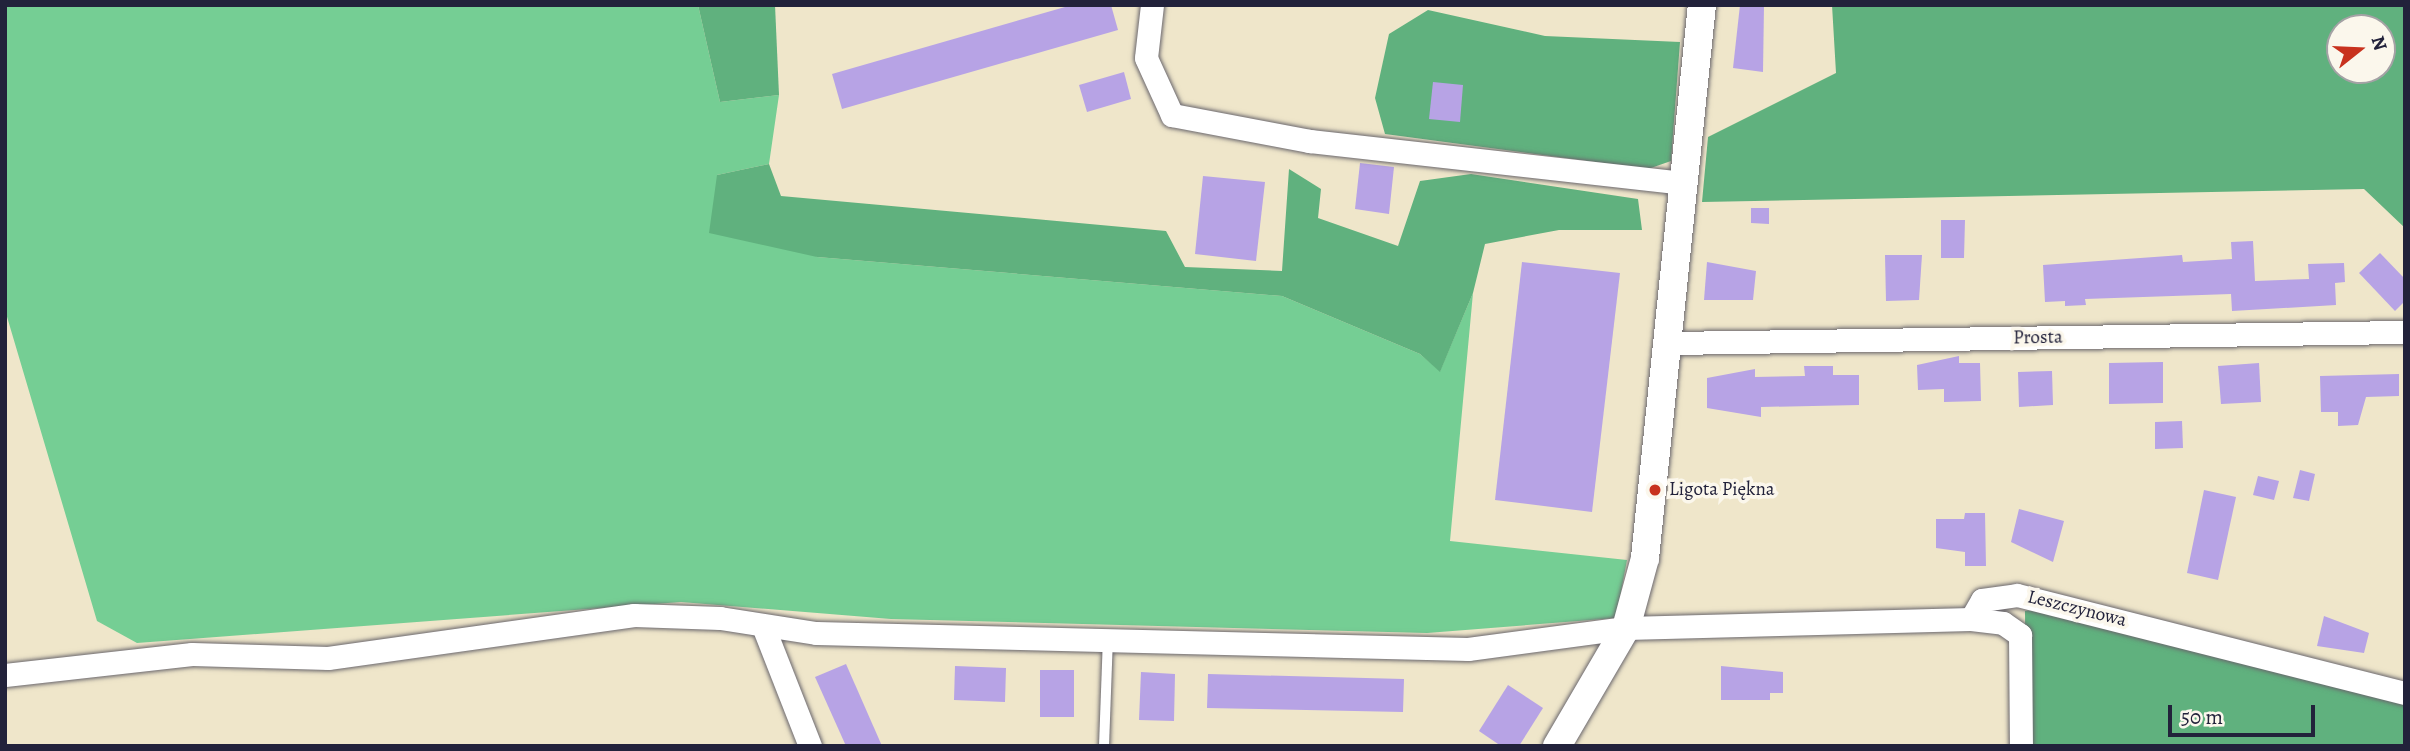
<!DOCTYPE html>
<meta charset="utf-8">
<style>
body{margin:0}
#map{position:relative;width:2410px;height:751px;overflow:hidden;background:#efe6ca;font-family:Alegreya,serif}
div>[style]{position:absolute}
.green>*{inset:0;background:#75ce94}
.forest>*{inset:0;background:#60b17e}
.building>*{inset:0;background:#b7a3e5}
.roads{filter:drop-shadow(0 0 2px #6a676d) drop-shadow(0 0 2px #6a676d)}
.service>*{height:10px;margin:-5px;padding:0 5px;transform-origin:5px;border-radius:5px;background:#fff}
.minor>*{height:23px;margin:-11.5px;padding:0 11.5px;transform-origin:11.5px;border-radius:11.5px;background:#fff}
.tertiary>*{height:28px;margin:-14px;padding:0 14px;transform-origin:14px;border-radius:14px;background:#fff}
.dots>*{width:19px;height:19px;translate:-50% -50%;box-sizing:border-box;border:4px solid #fbf7ec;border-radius:50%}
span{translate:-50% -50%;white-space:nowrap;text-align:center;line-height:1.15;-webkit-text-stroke:7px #fbf7ec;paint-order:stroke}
.street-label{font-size:19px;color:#22223b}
.poi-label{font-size:19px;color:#22223b}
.left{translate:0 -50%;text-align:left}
.frame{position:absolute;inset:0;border:7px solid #22223b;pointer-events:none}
.north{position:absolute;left:2326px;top:14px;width:70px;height:70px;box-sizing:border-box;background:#fbf7ec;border:2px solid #a4a2a5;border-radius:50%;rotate:72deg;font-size:19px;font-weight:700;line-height:28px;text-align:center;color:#22223b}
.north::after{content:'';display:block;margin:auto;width:24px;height:32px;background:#c8321e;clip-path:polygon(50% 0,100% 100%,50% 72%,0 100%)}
.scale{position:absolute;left:2168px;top:705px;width:147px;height:32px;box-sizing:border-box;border:4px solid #22223b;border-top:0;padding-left:9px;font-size:21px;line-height:24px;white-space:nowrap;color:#22223b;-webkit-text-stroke:5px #fbf7ec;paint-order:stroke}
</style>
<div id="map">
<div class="green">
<i style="clip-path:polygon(5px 5px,698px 5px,720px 102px,779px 95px,769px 164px,717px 175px,817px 257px,1282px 296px,1420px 354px,1440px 371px,1473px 293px,1450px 541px,1627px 560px,1616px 618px,1427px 633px,891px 619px,681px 602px,137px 643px,97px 621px,5px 310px)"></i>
</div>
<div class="forest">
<i style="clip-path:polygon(698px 5px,775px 5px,779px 95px,720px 102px)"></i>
<i style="clip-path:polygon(evenodd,1832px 5px,2405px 5px,2405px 228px,2364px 189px,1702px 202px,1708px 137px,1836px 73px,1832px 5px,2340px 28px,2382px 28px,2382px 70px,2340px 70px,2340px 28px)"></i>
<i style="clip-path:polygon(1428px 10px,1545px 36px,1680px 42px,1671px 161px,1648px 169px,1385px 134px,1375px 98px,1389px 34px)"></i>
<i style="clip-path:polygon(769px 164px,781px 196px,1166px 231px,1185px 267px,1282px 271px,1289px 169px,1321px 189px,1318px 218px,1398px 246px,1420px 181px,1471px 174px,1638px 199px,1642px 230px,1559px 230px,1485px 244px,1473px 293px,1440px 372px,1420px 354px,1282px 296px,817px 257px,709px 233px,717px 175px)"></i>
<i style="clip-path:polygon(2052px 607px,2405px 697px,2405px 746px,2026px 746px,2025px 611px)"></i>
</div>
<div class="building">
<i style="clip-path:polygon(1072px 5px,1111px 5px,1118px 30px,842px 109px,832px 74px)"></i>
<i style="clip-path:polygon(1740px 5px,1764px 5px,1763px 72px,1733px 68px)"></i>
<i style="clip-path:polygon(1124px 72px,1131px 99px,1087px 112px,1079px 85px)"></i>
<i style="clip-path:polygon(1433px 82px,1463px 85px,1460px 122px,1429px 119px)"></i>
<i style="clip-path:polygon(1360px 163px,1394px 167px,1389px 214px,1355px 209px)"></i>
<i style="clip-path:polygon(1203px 176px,1265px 182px,1256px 261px,1195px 254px)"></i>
<i style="clip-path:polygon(1751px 208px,1769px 208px,1769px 224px,1751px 223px)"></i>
<i style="clip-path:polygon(1941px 220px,1965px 220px,1964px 258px,1941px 258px)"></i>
<i style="clip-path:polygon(2253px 241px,2255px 281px,2309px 279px,2308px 264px,2344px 263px,2345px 282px,2335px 283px,2336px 305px,2232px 311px,2231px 294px,2085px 299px,2086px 305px,2065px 306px,2065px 301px,2045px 302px,2043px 265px,2182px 255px,2183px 262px,2232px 259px,2231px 242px)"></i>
<i style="clip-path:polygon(2380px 253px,2405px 279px,2405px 301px,2395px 311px,2359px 273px)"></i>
<i style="clip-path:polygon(1885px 255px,1922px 255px,1919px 300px,1886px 301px)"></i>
<i style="clip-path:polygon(1522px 262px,1620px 273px,1592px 512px,1495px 500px)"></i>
<i style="clip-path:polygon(1707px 262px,1756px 271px,1753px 300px,1704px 300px)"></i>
<i style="clip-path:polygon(1959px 356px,1959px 363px,1980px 363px,1981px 401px,1944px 402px,1944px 389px,1918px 390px,1917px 365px)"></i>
<i style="clip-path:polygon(2163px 362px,2163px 403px,2109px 404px,2109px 363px)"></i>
<i style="clip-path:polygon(2259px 363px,2261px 402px,2221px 404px,2218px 366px)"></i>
<i style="clip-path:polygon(1804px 366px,1833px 366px,1833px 375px,1859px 375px,1859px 405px,1761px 407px,1761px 417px,1707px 408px,1707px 378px,1755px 369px,1755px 377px,1805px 376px)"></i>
<i style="clip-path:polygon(2052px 371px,2053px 405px,2019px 407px,2018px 372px)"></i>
<i style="clip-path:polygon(2399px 374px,2399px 396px,2366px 397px,2358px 425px,2338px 426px,2338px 412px,2321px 412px,2320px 376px)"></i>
<i style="clip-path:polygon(2182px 421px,2183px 448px,2155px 449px,2155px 422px)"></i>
<i style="clip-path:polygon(2300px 470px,2315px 474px,2309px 501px,2293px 498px)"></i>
<i style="clip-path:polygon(2258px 476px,2279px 481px,2274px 500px,2253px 495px)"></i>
<i style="clip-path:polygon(2204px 490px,2236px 497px,2218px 580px,2187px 573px)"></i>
<i style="clip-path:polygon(2019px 509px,2064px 521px,2053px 562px,2011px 542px)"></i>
<i style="clip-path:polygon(1965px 513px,1985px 513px,1986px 566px,1965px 566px,1965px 552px,1936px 548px,1936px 519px,1964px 519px)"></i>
<i style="clip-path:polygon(2324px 616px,2369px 633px,2364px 653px,2317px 646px)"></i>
<i style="clip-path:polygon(846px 664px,882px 746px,846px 746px,815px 677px)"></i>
<i style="clip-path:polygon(955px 666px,1006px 668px,1005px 702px,954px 700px)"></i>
<i style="clip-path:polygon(1721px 666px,1783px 672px,1783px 693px,1770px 693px,1770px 700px,1721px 700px)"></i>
<i style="clip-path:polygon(1040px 670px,1074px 670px,1074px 717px,1040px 717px)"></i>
<i style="clip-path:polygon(1141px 672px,1175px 674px,1174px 721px,1139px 720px)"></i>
<i style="clip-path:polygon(1208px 674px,1404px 679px,1403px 712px,1207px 708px)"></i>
<i style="clip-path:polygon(1508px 685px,1543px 708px,1519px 746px,1501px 746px,1479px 731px)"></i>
</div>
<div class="roads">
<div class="service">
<i style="left:1104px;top:746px;width:108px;rotate:-87.9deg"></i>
</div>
<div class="minor">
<i style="left:1152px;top:5px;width:53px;rotate:96.5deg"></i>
<i style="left:1146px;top:58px;width:63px;rotate:65.5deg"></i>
<i style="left:1172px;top:115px;width:140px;rotate:10.7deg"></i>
<i style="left:1310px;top:141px;width:377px;rotate:6.4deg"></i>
<i style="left:1670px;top:343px;width:735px;rotate:-0.86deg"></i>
<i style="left:1971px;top:619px;width:32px;rotate:7deg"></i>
<i style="left:2003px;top:623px;width:21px;rotate:35deg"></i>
<i style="left:2020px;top:635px;width:111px;rotate:89.5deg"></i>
<i style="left:763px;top:626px;width:129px;rotate:68.6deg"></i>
<i style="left:5px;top:675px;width:188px;rotate:-6.4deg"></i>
<i style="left:192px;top:654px;width:136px;rotate:1.7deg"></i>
<i style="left:328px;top:658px;width:309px;rotate:-8deg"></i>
<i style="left:634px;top:615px;width:86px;rotate:2deg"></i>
<i style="left:720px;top:618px;width:97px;rotate:8.9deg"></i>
<i style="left:816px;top:633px;width:652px;rotate:1.41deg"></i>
<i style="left:1468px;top:649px;width:159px;rotate:-7.6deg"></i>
<i style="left:1626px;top:628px;width:345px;rotate:-1.5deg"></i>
<i style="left:1971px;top:619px;width:22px;rotate:-60deg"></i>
<i style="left:1982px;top:600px;width:35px;rotate:-8deg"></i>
<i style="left:2017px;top:595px;width:400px;rotate:14.2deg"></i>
</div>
<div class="tertiary">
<i style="left:1557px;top:746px;width:137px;rotate:-59.7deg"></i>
<i style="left:1626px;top:628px;width:73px;rotate:-74.8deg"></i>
<i style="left:1645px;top:558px;width:556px;rotate:-84.12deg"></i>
</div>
</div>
<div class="dots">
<i style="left:1655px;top:490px;background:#c8321e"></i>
</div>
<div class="street-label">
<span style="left:2038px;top:338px;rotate:-1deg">Prosta</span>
<span style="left:2077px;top:609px;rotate:14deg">Leszczynowa</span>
</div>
<div class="poi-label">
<span class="left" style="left:1669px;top:490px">Ligota Piękna</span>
</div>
<div class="frame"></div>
<div class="north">N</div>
<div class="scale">50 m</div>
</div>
